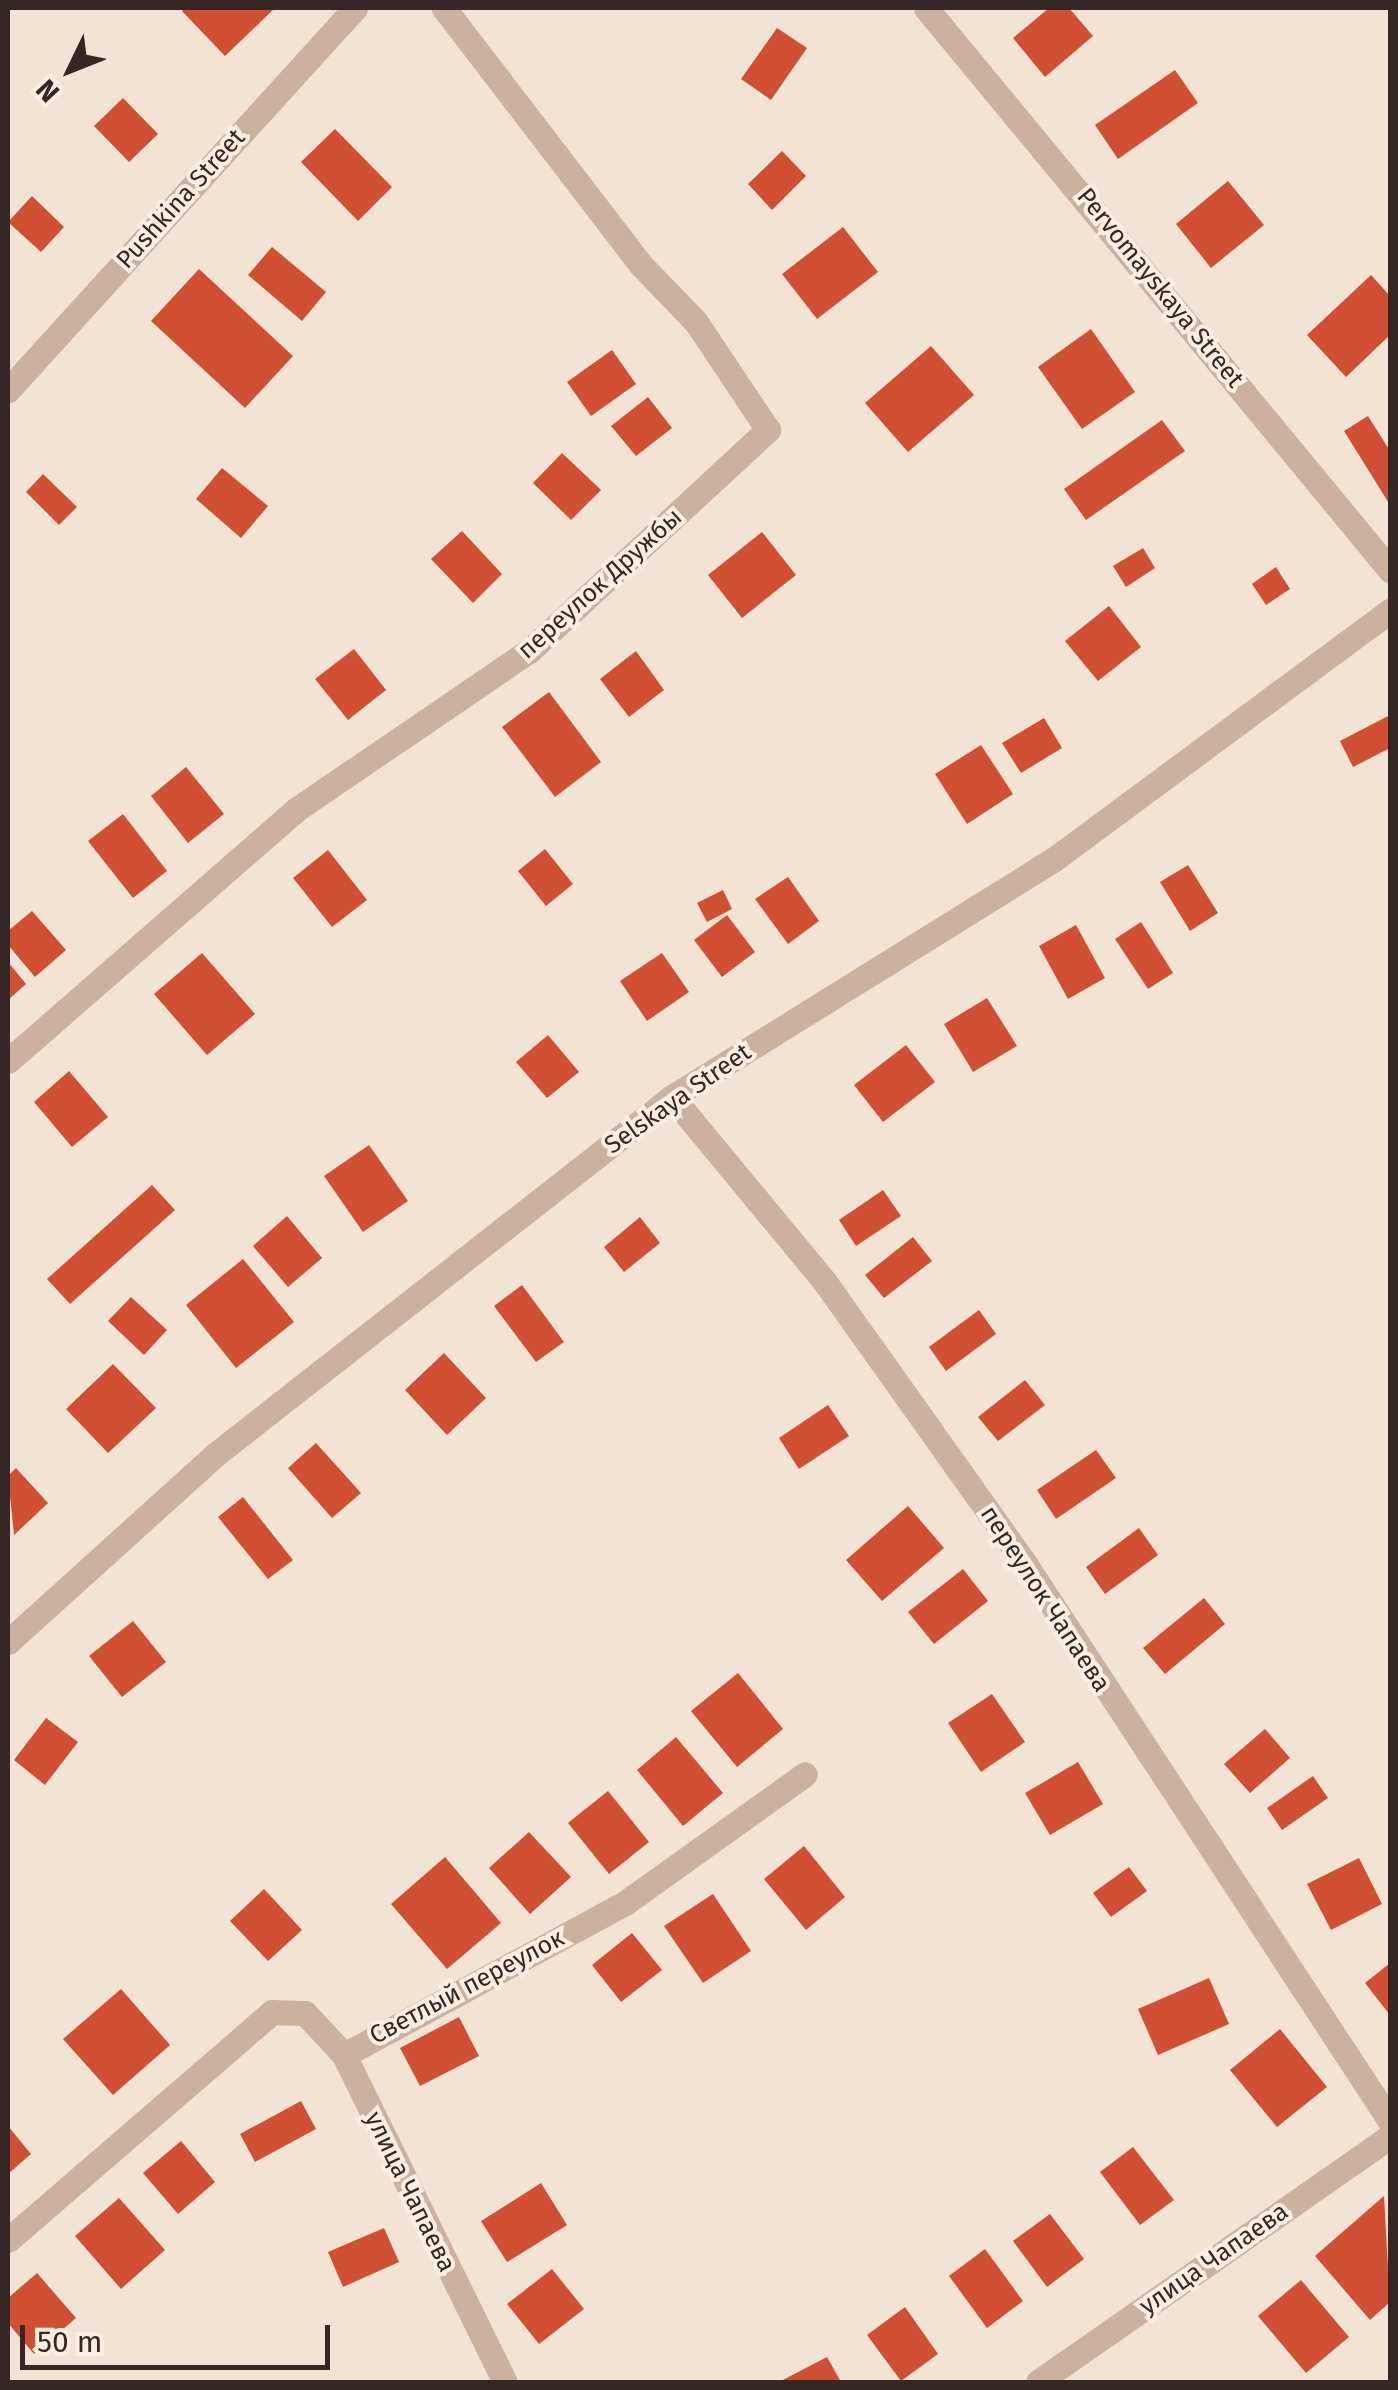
<!DOCTYPE html>
<meta charset="utf-8">
<style>
body{margin:0}
#map{position:relative;width:1398px;height:2390px;overflow:hidden;background:#f3e3d5;font-family:"Fira Sans",sans-serif}
div>[style]{position:absolute}
.building>*{inset:0;background:#d15034}
.street>*{height:25px;margin:-12.5px;padding:0 12.5px;transform-origin:12.5px;border-radius:12.5px;background:#cbb1a0}
span{translate:-50% -50%;white-space:nowrap;text-align:center;line-height:1.15;-webkit-text-stroke:8px #faede1;paint-order:stroke}
.street-label{font-size:25px;color:#352824}
.frame{position:absolute;inset:0;border:10px solid #352824;pointer-events:none}
.north{position:absolute;left:20px;top:20px;width:100px;height:100px;-webkit-text-stroke:8px #faede1;paint-order:stroke;rotate:227deg;font-size:28px;font-weight:700;line-height:40px;text-align:center;color:#352824}
.north::after{content:'';display:block;margin:auto;width:35px;height:45px;background:#352824;clip-path:polygon(50% 0,100% 100%,50% 72%,0 100%)}
.scale{position:absolute;left:20px;top:2325px;width:310px;height:45px;box-sizing:border-box;border:5px solid #352824;border-top:0;padding-left:12px;font-size:30px;line-height:35px;white-space:nowrap;color:#352824;-webkit-text-stroke:8px #faede1;paint-order:stroke}
</style>
<div id="map">
<div class="building">
<i style="clip-path:polygon(275px 8px,225px 56px,182px 11px,185px 8px)"></i>
<i style="clip-path:polygon(1049px 8px,1069px 8px,1093px 36px,1045px 77px,1013px 38px)"></i>
<i style="clip-path:polygon(777px 28px,807px 48px,771px 100px,741px 79px)"></i>
<i style="clip-path:polygon(1175px 70px,1198px 103px,1118px 159px,1095px 125px)"></i>
<i style="clip-path:polygon(123px 98px,158px 134px,129px 162px,94px 126px)"></i>
<i style="clip-path:polygon(335px 129px,392px 187px,358px 221px,301px 162px)"></i>
<i style="clip-path:polygon(782px 151px,806px 176px,772px 210px,748px 184px)"></i>
<i style="clip-path:polygon(1228px 181px,1264px 225px,1211px 268px,1176px 224px)"></i>
<i style="clip-path:polygon(32px 196px,64px 227px,41px 252px,8px 222px)"></i>
<i style="clip-path:polygon(843px 227px,878px 272px,817px 319px,782px 274px)"></i>
<i style="clip-path:polygon(272px 247px,326px 292px,302px 321px,248px 275px)"></i>
<i style="clip-path:polygon(199px 269px,293px 356px,245px 408px,151px 321px)"></i>
<i style="clip-path:polygon(1371px 275px,1390px 296px,1390px 335px,1346px 377px,1307px 335px)"></i>
<i style="clip-path:polygon(1091px 329px,1135px 392px,1082px 429px,1038px 367px)"></i>
<i style="clip-path:polygon(931px 346px,974px 395px,908px 452px,865px 403px)"></i>
<i style="clip-path:polygon(612px 350px,636px 384px,591px 416px,567px 382px)"></i>
<i style="clip-path:polygon(648px 397px,672px 428px,636px 456px,611px 426px)"></i>
<i style="clip-path:polygon(1368px 416px,1390px 451px,1390px 505px,1344px 431px)"></i>
<i style="clip-path:polygon(1162px 420px,1185px 451px,1086px 520px,1064px 489px)"></i>
<i style="clip-path:polygon(562px 453px,601px 490px,571px 520px,533px 483px)"></i>
<i style="clip-path:polygon(222px 468px,268px 506px,241px 538px,196px 499px)"></i>
<i style="clip-path:polygon(43px 474px,77px 507px,59px 525px,26px 492px)"></i>
<i style="clip-path:polygon(462px 531px,502px 574px,473px 603px,431px 559px)"></i>
<i style="clip-path:polygon(762px 532px,796px 575px,742px 618px,708px 575px)"></i>
<i style="clip-path:polygon(1143px 548px,1155px 568px,1126px 587px,1113px 566px)"></i>
<i style="clip-path:polygon(1276px 567px,1290px 589px,1266px 605px,1252px 584px)"></i>
<i style="clip-path:polygon(1109px 606px,1141px 647px,1098px 681px,1065px 641px)"></i>
<i style="clip-path:polygon(354px 649px,386px 690px,348px 720px,315px 679px)"></i>
<i style="clip-path:polygon(636px 651px,664px 690px,629px 717px,600px 679px)"></i>
<i style="clip-path:polygon(549px 692px,601px 762px,555px 797px,502px 727px)"></i>
<i style="clip-path:polygon(1390px 715px,1390px 748px,1353px 767px,1340px 741px)"></i>
<i style="clip-path:polygon(1044px 718px,1062px 748px,1021px 773px,1002px 743px)"></i>
<i style="clip-path:polygon(981px 745px,1013px 794px,967px 824px,935px 774px)"></i>
<i style="clip-path:polygon(186px 767px,224px 814px,188px 843px,151px 796px)"></i>
<i style="clip-path:polygon(123px 814px,167px 871px,133px 898px,88px 841px)"></i>
<i style="clip-path:polygon(545px 849px,573px 884px,546px 906px,518px 871px)"></i>
<i style="clip-path:polygon(328px 850px,367px 900px,332px 927px,293px 878px)"></i>
<i style="clip-path:polygon(1188px 865px,1218px 913px,1190px 931px,1160px 882px)"></i>
<i style="clip-path:polygon(788px 877px,819px 921px,788px 944px,755px 899px)"></i>
<i style="clip-path:polygon(723px 890px,732px 909px,707px 922px,697px 903px)"></i>
<i style="clip-path:polygon(32px 911px,66px 950px,35px 977px,8px 945px,8px 931px)"></i>
<i style="clip-path:polygon(727px 915px,755px 952px,722px 977px,694px 940px)"></i>
<i style="clip-path:polygon(1141px 922px,1173px 973px,1148px 989px,1115px 939px)"></i>
<i style="clip-path:polygon(1076px 925px,1105px 978px,1068px 999px,1039px 946px)"></i>
<i style="clip-path:polygon(202px 953px,255px 1014px,207px 1055px,154px 994px)"></i>
<i style="clip-path:polygon(662px 953px,689px 992px,647px 1021px,620px 981px)"></i>
<i style="clip-path:polygon(8px 962px,26px 984px,8px 1000px)"></i>
<i style="clip-path:polygon(987px 998px,1017px 1046px,973px 1072px,944px 1024px)"></i>
<i style="clip-path:polygon(548px 1035px,579px 1072px,547px 1098px,516px 1062px)"></i>
<i style="clip-path:polygon(906px 1045px,935px 1082px,883px 1122px,854px 1085px)"></i>
<i style="clip-path:polygon(69px 1071px,108px 1117px,72px 1147px,34px 1102px)"></i>
<i style="clip-path:polygon(369px 1145px,408px 1201px,363px 1232px,324px 1176px)"></i>
<i style="clip-path:polygon(152px 1185px,175px 1210px,70px 1304px,47px 1279px)"></i>
<i style="clip-path:polygon(883px 1190px,901px 1216px,856px 1246px,839px 1220px)"></i>
<i style="clip-path:polygon(287px 1216px,322px 1258px,288px 1287px,253px 1246px)"></i>
<i style="clip-path:polygon(640px 1217px,660px 1243px,624px 1272px,604px 1247px)"></i>
<i style="clip-path:polygon(913px 1237px,932px 1261px,884px 1298px,865px 1275px)"></i>
<i style="clip-path:polygon(243px 1259px,294px 1322px,236px 1368px,186px 1305px)"></i>
<i style="clip-path:polygon(522px 1285px,564px 1342px,536px 1362px,494px 1306px)"></i>
<i style="clip-path:polygon(131px 1297px,167px 1330px,144px 1355px,108px 1321px)"></i>
<i style="clip-path:polygon(979px 1310px,996px 1334px,946px 1371px,929px 1347px)"></i>
<i style="clip-path:polygon(444px 1353px,486px 1398px,447px 1435px,405px 1390px)"></i>
<i style="clip-path:polygon(113px 1364px,156px 1408px,108px 1453px,66px 1409px)"></i>
<i style="clip-path:polygon(1025px 1380px,1045px 1405px,998px 1441px,978px 1417px)"></i>
<i style="clip-path:polygon(828px 1405px,849px 1436px,799px 1469px,779px 1438px)"></i>
<i style="clip-path:polygon(316px 1443px,361px 1493px,332px 1518px,288px 1468px)"></i>
<i style="clip-path:polygon(1096px 1450px,1116px 1478px,1056px 1519px,1037px 1490px)"></i>
<i style="clip-path:polygon(16px 1468px,48px 1503px,14px 1535px,8px 1476px)"></i>
<i style="clip-path:polygon(243px 1497px,293px 1560px,268px 1579px,218px 1517px)"></i>
<i style="clip-path:polygon(908px 1506px,944px 1548px,882px 1601px,846px 1560px)"></i>
<i style="clip-path:polygon(1139px 1528px,1158px 1555px,1105px 1594px,1086px 1567px)"></i>
<i style="clip-path:polygon(963px 1569px,988px 1601px,934px 1644px,908px 1612px)"></i>
<i style="clip-path:polygon(1204px 1598px,1225px 1624px,1165px 1674px,1143px 1648px)"></i>
<i style="clip-path:polygon(133px 1621px,166px 1662px,122px 1697px,89px 1656px)"></i>
<i style="clip-path:polygon(738px 1673px,783px 1729px,737px 1767px,691px 1711px)"></i>
<i style="clip-path:polygon(992px 1694px,1025px 1742px,981px 1772px,948px 1723px)"></i>
<i style="clip-path:polygon(46px 1718px,78px 1742px,45px 1785px,14px 1760px)"></i>
<i style="clip-path:polygon(1265px 1729px,1290px 1758px,1250px 1793px,1224px 1764px)"></i>
<i style="clip-path:polygon(676px 1737px,723px 1793px,683px 1826px,637px 1770px)"></i>
<i style="clip-path:polygon(1078px 1762px,1103px 1804px,1050px 1835px,1025px 1793px)"></i>
<i style="clip-path:polygon(1313px 1776px,1328px 1798px,1282px 1830px,1267px 1808px)"></i>
<i style="clip-path:polygon(608px 1791px,649px 1842px,609px 1874px,568px 1823px)"></i>
<i style="clip-path:polygon(529px 1832px,571px 1877px,530px 1914px,489px 1868px)"></i>
<i style="clip-path:polygon(804px 1846px,845px 1897px,806px 1930px,764px 1879px)"></i>
<i style="clip-path:polygon(445px 1857px,501px 1923px,447px 1969px,391px 1904px)"></i>
<i style="clip-path:polygon(1359px 1858px,1382px 1904px,1331px 1930px,1307px 1884px)"></i>
<i style="clip-path:polygon(1129px 1867px,1147px 1891px,1111px 1917px,1093px 1893px)"></i>
<i style="clip-path:polygon(264px 1889px,302px 1930px,268px 1961px,230px 1921px)"></i>
<i style="clip-path:polygon(713px 1894px,751px 1951px,703px 1983px,664px 1926px)"></i>
<i style="clip-path:polygon(632px 1933px,662px 1970px,621px 2002px,592px 1965px)"></i>
<i style="clip-path:polygon(1390px 1963px,1390px 2015px,1365px 1983px)"></i>
<i style="clip-path:polygon(1209px 1978px,1229px 2024px,1158px 2055px,1138px 2009px)"></i>
<i style="clip-path:polygon(121px 1989px,170px 2045px,113px 2095px,63px 2039px)"></i>
<i style="clip-path:polygon(459px 2017px,479px 2056px,420px 2086px,400px 2048px)"></i>
<i style="clip-path:polygon(1280px 2029px,1327px 2087px,1277px 2127px,1230px 2070px)"></i>
<i style="clip-path:polygon(301px 2101px,316px 2129px,255px 2162px,240px 2134px)"></i>
<i style="clip-path:polygon(8px 2126px,31px 2154px,8px 2174px)"></i>
<i style="clip-path:polygon(181px 2141px,215px 2182px,178px 2214px,143px 2173px)"></i>
<i style="clip-path:polygon(1133px 2147px,1174px 2200px,1140px 2225px,1100px 2172px)"></i>
<i style="clip-path:polygon(541px 2183px,567px 2225px,507px 2262px,481px 2221px)"></i>
<i style="clip-path:polygon(1384px 2196px,1390px 2302px,1370px 2320px,1315px 2256px)"></i>
<i style="clip-path:polygon(119px 2198px,165px 2250px,121px 2289px,75px 2236px)"></i>
<i style="clip-path:polygon(1050px 2214px,1084px 2259px,1047px 2287px,1013px 2241px)"></i>
<i style="clip-path:polygon(384px 2228px,399px 2262px,343px 2287px,328px 2252px)"></i>
<i style="clip-path:polygon(985px 2249px,1023px 2301px,987px 2328px,949px 2276px)"></i>
<i style="clip-path:polygon(552px 2269px,584px 2309px,539px 2344px,507px 2304px)"></i>
<i style="clip-path:polygon(37px 2273px,76px 2318px,34px 2354px,8px 2323px,8px 2298px)"></i>
<i style="clip-path:polygon(1301px 2280px,1349px 2337px,1306px 2373px,1258px 2316px)"></i>
<i style="clip-path:polygon(905px 2307px,938px 2354px,901px 2381px,867px 2335px)"></i>
<i style="clip-path:polygon(827px 2357px,841px 2382px,779px 2382px)"></i>
</div>
<div class="street">
<i style="left:926px;top:8px;width:729px;rotate:50.46deg"></i>
<i style="left:8px;top:390px;width:516px;rotate:-47.75deg"></i>
<i style="left:8px;top:1061px;width:383px;rotate:-41.1deg"></i>
<i style="left:297px;top:809px;width:281px;rotate:-34.3deg"></i>
<i style="left:529px;top:651px;width:326px;rotate:-42.8deg"></i>
<i style="left:768px;top:430px;width:130px;rotate:-123.7deg"></i>
<i style="left:696px;top:322px;width:79px;rotate:-134deg"></i>
<i style="left:641px;top:265px;width:324px;rotate:-127.5deg"></i>
<i style="left:672px;top:1097px;width:240px;rotate:50.4deg"></i>
<i style="left:825px;top:1282px;width:347px;rotate:54.6deg"></i>
<i style="left:1026px;top:1565px;width:665px;rotate:56.79deg"></i>
<i style="left:8px;top:1642px;width:280px;rotate:-42.1deg"></i>
<i style="left:216px;top:1454px;width:579px;rotate:-38.06deg"></i>
<i style="left:672px;top:1097px;width:449px;rotate:-31.9deg"></i>
<i style="left:1053px;top:860px;width:419px;rotate:-36.5deg"></i>
<i style="left:344px;top:2055px;width:364px;rotate:63.8deg"></i>
<i style="left:8px;top:2240px;width:349px;rotate:-40.8deg"></i>
<i style="left:272px;top:2012px;width:33px;rotate:2deg"></i>
<i style="left:305px;top:2013px;width:57px;rotate:47.1deg"></i>
<i style="left:344px;top:2055px;width:319px;rotate:-28.4deg"></i>
<i style="left:625px;top:1903px;width:221px;rotate:-35.6deg"></i>
<i style="left:1038px;top:2382px;width:429px;rotate:-34.9deg"></i>
</div>
<div class="street-label">
<span style="left:181px;top:199px;rotate:-48deg">Pushkina Street</span>
<span style="left:1160px;top:288px;rotate:51deg">Pervomayskaya Street</span>
<span style="left:600px;top:584px;rotate:-42deg">переулок Дружбы</span>
<span style="left:678px;top:1099px;rotate:-35deg">Selskaya Street</span>
<span style="left:1045px;top:1599px;rotate:57deg">переулок Чапаева</span>
<span style="left:467px;top:1987px;rotate:-28deg">Светлый переулок</span>
<span style="left:410px;top:2192px;rotate:64deg">улица Чапаева</span>
<span style="left:1214px;top:2259px;rotate:-35deg">улица Чапаева</span>
</div>
<div class="frame"></div>
<div class="north">N</div>
<div class="scale">50 m</div>
</div>
